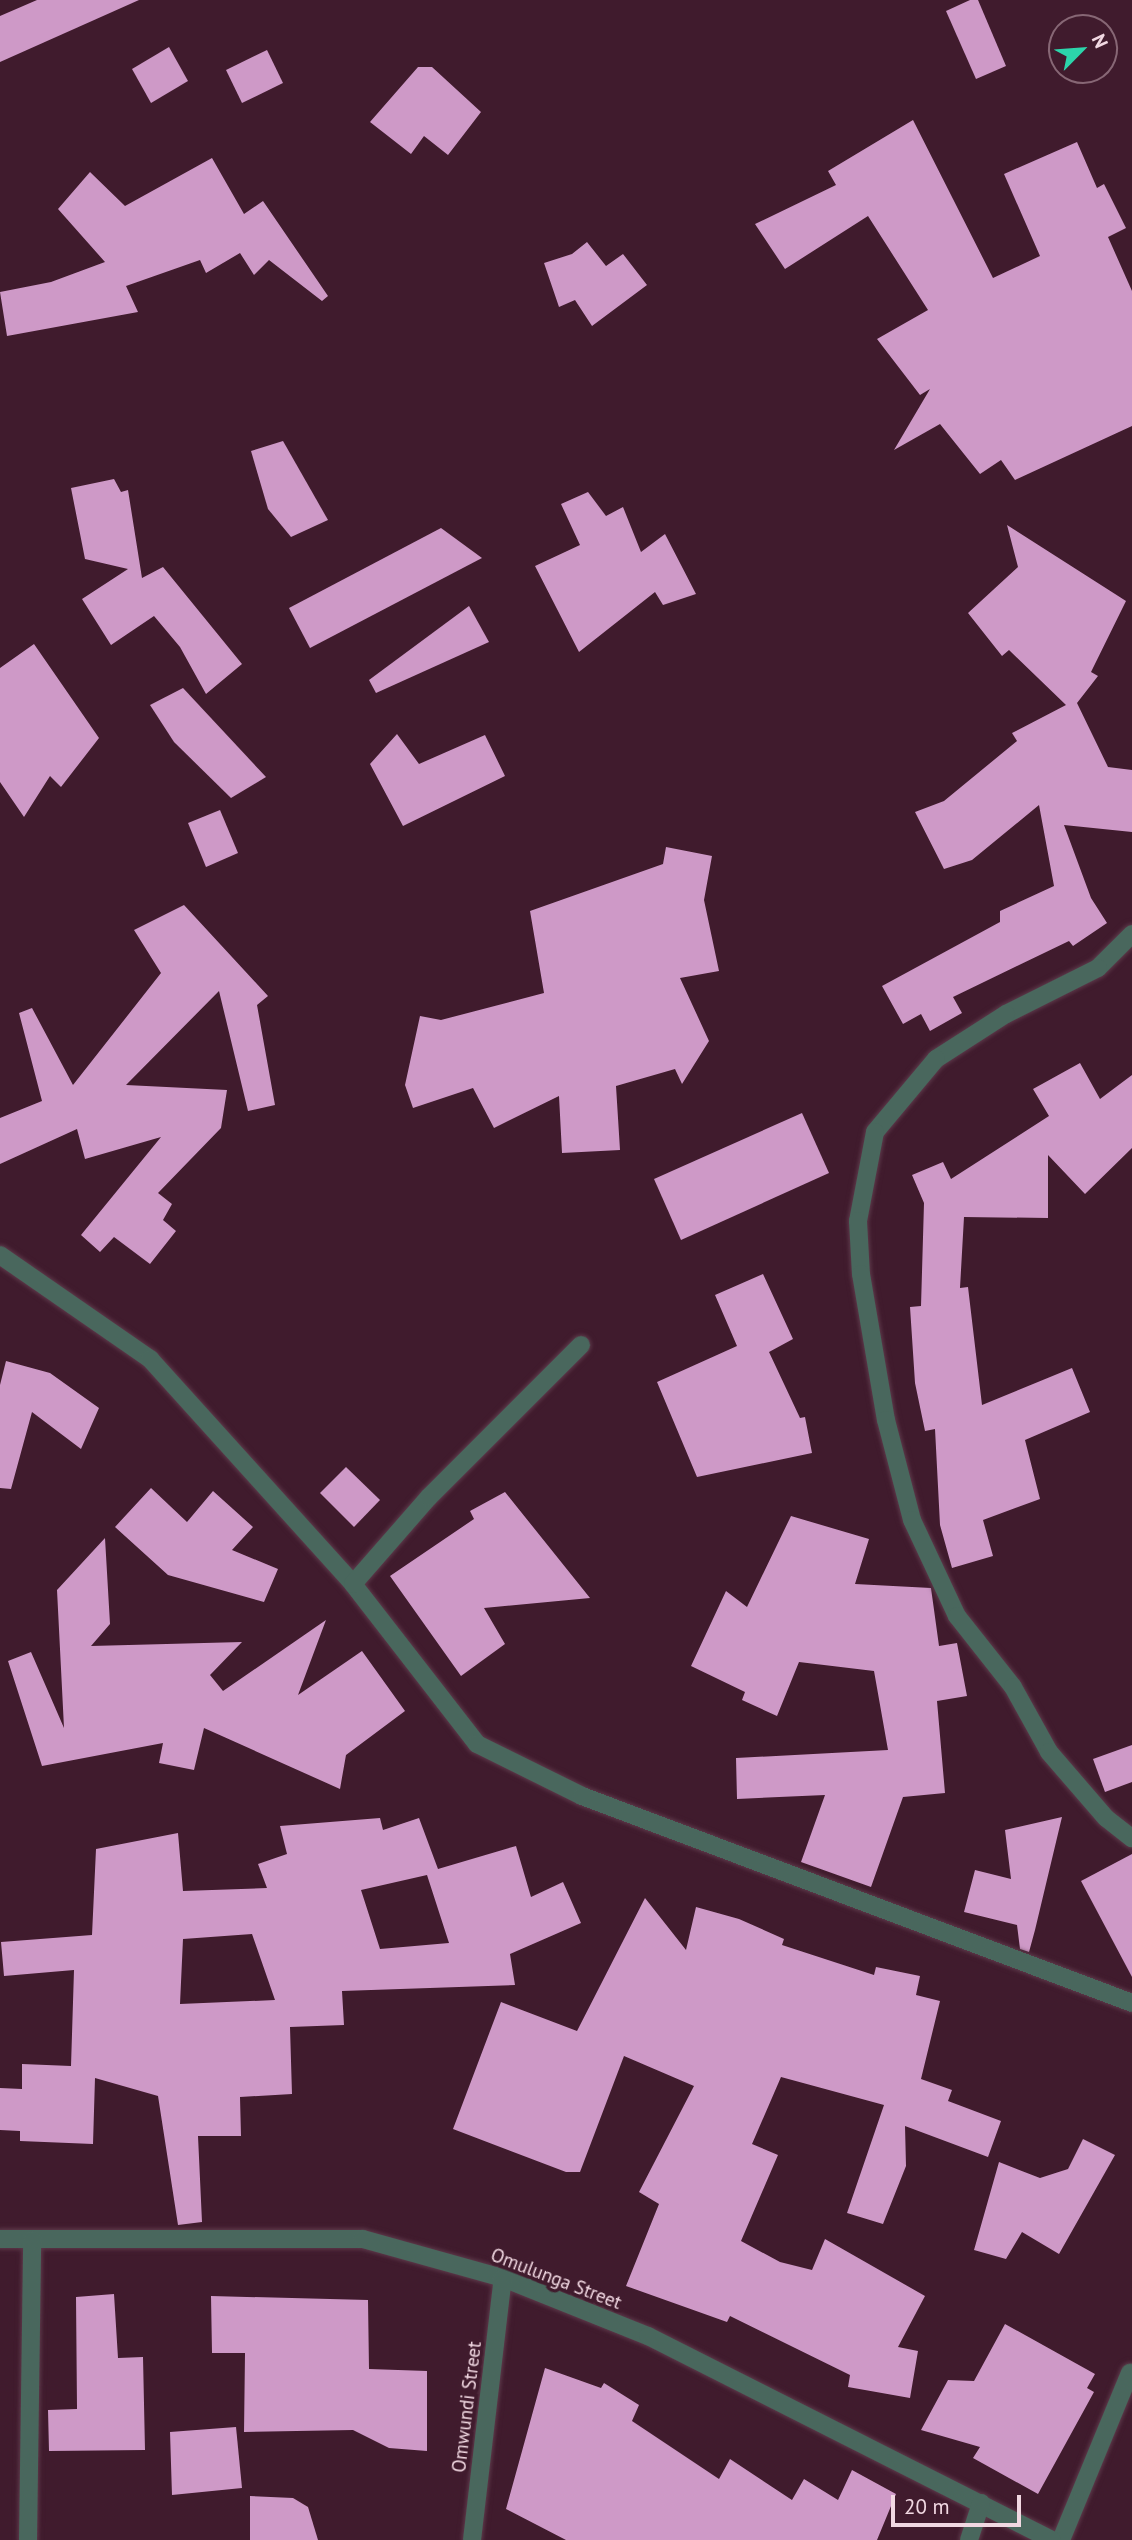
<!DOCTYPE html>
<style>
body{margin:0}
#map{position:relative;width:1132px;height:2540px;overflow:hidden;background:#401b2d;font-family:"PT Sans",sans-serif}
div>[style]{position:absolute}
.building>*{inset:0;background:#ce99c7}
.roads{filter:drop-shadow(0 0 2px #5c394a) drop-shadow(0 0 2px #5c394a)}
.lane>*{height:18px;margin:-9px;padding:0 9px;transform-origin:9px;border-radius:9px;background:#49675d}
.street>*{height:18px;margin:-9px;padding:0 9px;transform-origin:9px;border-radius:9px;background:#49675d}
span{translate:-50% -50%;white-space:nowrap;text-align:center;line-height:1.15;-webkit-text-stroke:7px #401b2d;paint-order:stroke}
.street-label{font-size:19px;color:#f1d8e2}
.north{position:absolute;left:1048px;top:14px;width:70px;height:70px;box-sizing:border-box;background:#401b2d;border:2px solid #876775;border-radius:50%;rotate:65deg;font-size:19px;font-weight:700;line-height:28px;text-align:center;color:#f1d8e2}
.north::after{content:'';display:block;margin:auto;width:24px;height:32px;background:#2cd5ab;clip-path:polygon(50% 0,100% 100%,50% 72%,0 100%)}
.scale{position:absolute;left:891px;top:2495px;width:130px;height:32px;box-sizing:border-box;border:4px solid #f1d8e2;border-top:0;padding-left:9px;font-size:21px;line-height:24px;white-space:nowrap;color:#f1d8e2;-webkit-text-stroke:5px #401b2d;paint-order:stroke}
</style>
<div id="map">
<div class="building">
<i style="clip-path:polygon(37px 0,139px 0,0 62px,0 16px)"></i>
<i style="clip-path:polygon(970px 0,978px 0,1006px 66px,976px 79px,946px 11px)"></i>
<i style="clip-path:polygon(169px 47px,188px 81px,151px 103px,132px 69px)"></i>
<i style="clip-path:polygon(267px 50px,283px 83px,242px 103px,226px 70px)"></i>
<i style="clip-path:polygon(418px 67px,432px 67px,481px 112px,448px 155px,424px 136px,411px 154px,370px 122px)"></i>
<i style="clip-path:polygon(913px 120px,993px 278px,1040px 256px,1004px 174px,1077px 142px,1097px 188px,1104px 184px,1126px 228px,1108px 237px,1132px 291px,1132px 426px,1015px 480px,1001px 460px,980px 474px,940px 424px,894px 450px,930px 389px,920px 395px,877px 339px,928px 310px,868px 216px,785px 269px,755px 224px,836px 185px,828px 171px)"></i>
<i style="clip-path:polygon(212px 158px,244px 214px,263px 201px,328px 296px,322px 301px,269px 260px,254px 275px,240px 253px,206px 273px,200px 260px,126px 286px,138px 312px,7px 336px,0 292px,51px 282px,105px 262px,58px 209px,90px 172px,125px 206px)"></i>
<i style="clip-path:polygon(587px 242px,606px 266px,623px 254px,647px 285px,592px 326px,575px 300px,559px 307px,544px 263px,572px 254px)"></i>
<i style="clip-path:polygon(283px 441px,328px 520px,291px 537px,268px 509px,251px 451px)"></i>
<i style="clip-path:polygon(114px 479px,121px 492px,128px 490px,142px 578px,163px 567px,242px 664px,206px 694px,180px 647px,154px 616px,111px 645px,82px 599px,128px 569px,85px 559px,71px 488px)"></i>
<i style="clip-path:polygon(588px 492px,606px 516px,623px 507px,641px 552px,665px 534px,696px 594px,663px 605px,655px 592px,579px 652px,535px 566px,580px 545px,561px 504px)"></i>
<i style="clip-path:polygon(1007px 525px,1126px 601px,1091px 672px,1098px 676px,1077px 703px,1108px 767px,1132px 770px,1132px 832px,1064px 825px,1091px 898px,1107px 923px,1073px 946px,1069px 941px,953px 997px,962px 1013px,930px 1031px,921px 1014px,903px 1024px,882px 986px,1000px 922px,1000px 911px,1054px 886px,1039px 805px,972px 860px,944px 869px,915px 812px,944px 801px,1017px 741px,1012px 733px,1066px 705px,1009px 650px,1002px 656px,968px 613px,1018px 567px)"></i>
<i style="clip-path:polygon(441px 528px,482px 558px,310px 648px,289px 608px)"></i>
<i style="clip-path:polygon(469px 606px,489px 642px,376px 693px,369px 680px)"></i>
<i style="clip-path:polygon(34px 644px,99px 738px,61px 787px,50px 776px,24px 817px,0 782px,0 668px)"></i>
<i style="clip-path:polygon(183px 688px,266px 777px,231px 798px,174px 742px,150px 705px)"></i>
<i style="clip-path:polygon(397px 734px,419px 764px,485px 735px,505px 776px,403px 826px,370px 764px)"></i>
<i style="clip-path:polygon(220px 810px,238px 853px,206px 867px,188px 823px)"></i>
<i style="clip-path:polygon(666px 847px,712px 856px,704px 900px,719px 971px,680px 978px,709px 1041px,682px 1084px,675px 1069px,616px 1086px,620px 1150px,562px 1153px,559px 1096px,494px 1128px,473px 1088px,413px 1108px,405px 1085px,420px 1016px,441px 1020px,544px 993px,530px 911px,663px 864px)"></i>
<i style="clip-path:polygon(184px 905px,268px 996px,257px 1005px,275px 1105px,248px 1111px,219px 991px,126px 1085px,227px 1090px,221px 1128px,158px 1193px,172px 1204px,163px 1220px,176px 1231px,150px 1264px,114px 1237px,100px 1252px,81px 1235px,161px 1137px,85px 1159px,77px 1129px,0 1164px,0 1118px,42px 1101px,19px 1013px,32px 1008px,73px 1085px,161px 973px,134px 930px)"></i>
<i style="clip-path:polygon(1080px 1063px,1100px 1099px,1132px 1075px,1132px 1148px,1085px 1194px,1048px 1155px,1048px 1218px,964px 1217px,960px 1288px,968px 1287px,982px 1405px,1072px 1368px,1090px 1412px,1025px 1440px,1040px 1499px,983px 1520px,993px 1556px,952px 1568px,940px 1525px,935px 1429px,925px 1431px,915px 1383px,910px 1307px,921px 1306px,924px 1203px,912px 1175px,943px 1162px,951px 1179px,1049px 1116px,1033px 1089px)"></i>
<i style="clip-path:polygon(802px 1113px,829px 1173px,681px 1240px,654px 1179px)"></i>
<i style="clip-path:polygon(763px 1274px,793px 1339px,769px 1352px,800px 1418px,805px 1417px,812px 1453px,697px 1477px,657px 1382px,737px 1346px,715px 1295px)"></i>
<i style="clip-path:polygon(6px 1361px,50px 1373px,99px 1408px,81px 1449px,32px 1412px,11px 1489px,0 1488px,0 1385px)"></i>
<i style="clip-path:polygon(346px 1467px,380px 1500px,354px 1527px,320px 1493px)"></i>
<i style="clip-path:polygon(151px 1488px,187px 1522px,213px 1491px,253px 1527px,232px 1550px,278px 1569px,264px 1602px,168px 1575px,115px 1527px)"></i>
<i style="clip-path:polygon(505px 1492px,590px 1598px,484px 1608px,505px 1644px,461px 1676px,390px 1576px,474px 1519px,470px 1511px)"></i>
<i style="clip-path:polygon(791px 1516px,869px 1539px,855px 1584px,931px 1588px,939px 1646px,957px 1643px,967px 1696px,937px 1701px,945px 1793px,903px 1797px,871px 1887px,801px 1862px,825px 1795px,737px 1799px,736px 1758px,888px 1750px,874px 1671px,799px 1662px,777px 1716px,742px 1700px,745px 1692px,691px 1666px,726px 1591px,747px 1607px)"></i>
<i style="clip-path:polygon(105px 1538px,110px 1624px,91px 1646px,242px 1642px,210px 1675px,223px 1691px,326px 1620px,298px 1695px,362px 1651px,405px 1711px,346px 1755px,340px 1789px,204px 1728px,194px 1770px,159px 1763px,163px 1743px,42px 1766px,8px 1661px,31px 1652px,64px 1728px,57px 1590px)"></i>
<i style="clip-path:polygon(1132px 1745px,1132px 1782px,1105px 1792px,1093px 1759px)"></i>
<i style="clip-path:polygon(1062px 1817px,1035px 1930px,1029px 1952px,1020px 1949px,1017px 1925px,964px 1912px,975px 1870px,1011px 1879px,1005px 1830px)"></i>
<i style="clip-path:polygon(evenodd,380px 1818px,383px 1830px,419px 1818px,438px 1869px,516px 1846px,531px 1897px,563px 1882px,581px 1923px,510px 1954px,515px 1985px,342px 1991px,344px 2025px,290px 2027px,292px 2094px,240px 2097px,241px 2136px,198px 2136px,202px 2222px,178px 2225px,158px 2096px,95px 2078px,93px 2144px,20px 2141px,20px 2131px,0 2130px,0 2088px,22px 2089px,22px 2064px,71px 2066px,74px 1970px,4px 1976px,1px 1942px,92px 1935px,96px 1849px,178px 1833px,183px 1891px,267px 1888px,258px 1864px,287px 1854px,280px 1826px,380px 1818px,427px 1875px,449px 1943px,380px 1949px,361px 1890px,427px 1875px,380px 1818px,252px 1934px,275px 2000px,180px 2004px,183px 1939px,252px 1934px)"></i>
<i style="clip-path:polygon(1132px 1854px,1132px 1977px,1081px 1881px)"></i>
<i style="clip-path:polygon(645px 1898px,686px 1950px,696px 1907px,739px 1919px,784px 1939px,782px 1945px,874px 1975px,876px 1967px,920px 1976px,916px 1995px,940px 2001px,921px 2079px,952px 2090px,948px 2101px,1001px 2121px,988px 2157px,905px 2126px,906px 2166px,883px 2224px,847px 2213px,884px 2105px,781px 2077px,752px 2144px,778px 2155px,741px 2241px,780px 2262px,812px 2270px,825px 2239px,925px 2296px,898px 2347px,918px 2351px,910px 2398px,848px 2387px,850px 2375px,730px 2316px,727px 2322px,626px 2286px,659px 2204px,639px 2192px,694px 2086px,624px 2056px,580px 2172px,566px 2172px,453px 2129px,501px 2002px,577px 2031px)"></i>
<i style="clip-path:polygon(1083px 2139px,1115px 2155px,1059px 2254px,1022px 2232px,1006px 2259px,974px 2250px,999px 2162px,1040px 2178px,1068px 2169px)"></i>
<i style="clip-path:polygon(114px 2294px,118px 2358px,143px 2357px,145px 2450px,49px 2451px,48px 2410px,77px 2409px,76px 2297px)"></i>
<i style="clip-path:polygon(211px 2296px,368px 2300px,369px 2369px,427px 2371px,427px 2451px,389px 2448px,353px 2430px,244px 2432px,245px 2353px,212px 2353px)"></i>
<i style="clip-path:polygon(1005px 2324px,1095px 2374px,1087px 2388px,1094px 2392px,1038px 2494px,973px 2458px,980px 2447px,921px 2430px,948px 2380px,974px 2381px)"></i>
<i style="clip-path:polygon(545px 2368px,601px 2388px,604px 2383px,639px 2405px,632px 2421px,719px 2479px,730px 2459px,792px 2500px,804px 2479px,838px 2500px,852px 2470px,896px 2494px,877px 2540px,566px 2540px,506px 2509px)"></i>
<i style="clip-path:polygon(236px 2427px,242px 2488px,172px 2495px,170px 2432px)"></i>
<i style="clip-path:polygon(250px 2496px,293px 2498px,308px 2507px,318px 2540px,250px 2540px)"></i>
</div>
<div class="roads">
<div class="lane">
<i style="left:1132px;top:934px;width:48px;rotate:135deg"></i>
<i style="left:1098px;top:968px;width:103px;rotate:153.4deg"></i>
<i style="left:1006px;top:1014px;width:83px;rotate:147.3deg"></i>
<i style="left:936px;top:1059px;width:95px;rotate:129.9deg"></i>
<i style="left:875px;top:1132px;width:91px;rotate:100.8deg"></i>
<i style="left:858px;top:1221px;width:53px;rotate:86.8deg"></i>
<i style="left:861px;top:1274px;width:148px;rotate:80.3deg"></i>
<i style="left:886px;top:1420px;width:103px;rotate:75.4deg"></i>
<i style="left:912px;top:1520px;width:106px;rotate:64.9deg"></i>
<i style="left:957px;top:1616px;width:90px;rotate:51.7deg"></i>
<i style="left:1013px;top:1687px;width:74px;rotate:61deg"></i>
<i style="left:1049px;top:1752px;width:87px;rotate:49.2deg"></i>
<i style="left:1106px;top:1818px;width:33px;rotate:38deg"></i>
<i style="left:0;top:1255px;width:183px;rotate:34.7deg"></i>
<i style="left:150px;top:1359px;width:303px;rotate:47.9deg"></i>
<i style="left:353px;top:1584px;width:202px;rotate:52.2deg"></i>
<i style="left:477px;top:1744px;width:117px;rotate:26.3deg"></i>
<i style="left:582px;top:1796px;width:588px;rotate:20.62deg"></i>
<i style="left:353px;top:1584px;width:116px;rotate:-48.9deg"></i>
<i style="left:429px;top:1497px;width:215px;rotate:-45deg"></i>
<i style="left:1061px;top:2540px;width:181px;rotate:-67.6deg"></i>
</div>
<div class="street">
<i style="left:0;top:2239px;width:363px"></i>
<i style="left:363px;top:2239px;width:145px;rotate:15.6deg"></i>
<i style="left:503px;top:2278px;width:156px;rotate:21.8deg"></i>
<i style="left:648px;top:2336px;width:452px;rotate:26.8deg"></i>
<i style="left:28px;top:2540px;width:300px;rotate:-89.2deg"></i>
<i style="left:472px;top:2540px;width:264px;rotate:-83.3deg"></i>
<i style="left:969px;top:2540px;width:39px;rotate:-72deg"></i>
</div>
</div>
<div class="street-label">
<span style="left:556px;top:2279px;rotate:21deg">Omulunga Street</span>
<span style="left:467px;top:2407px;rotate:-83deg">Omwundi Street</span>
</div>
<div class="north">N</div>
<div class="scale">20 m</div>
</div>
